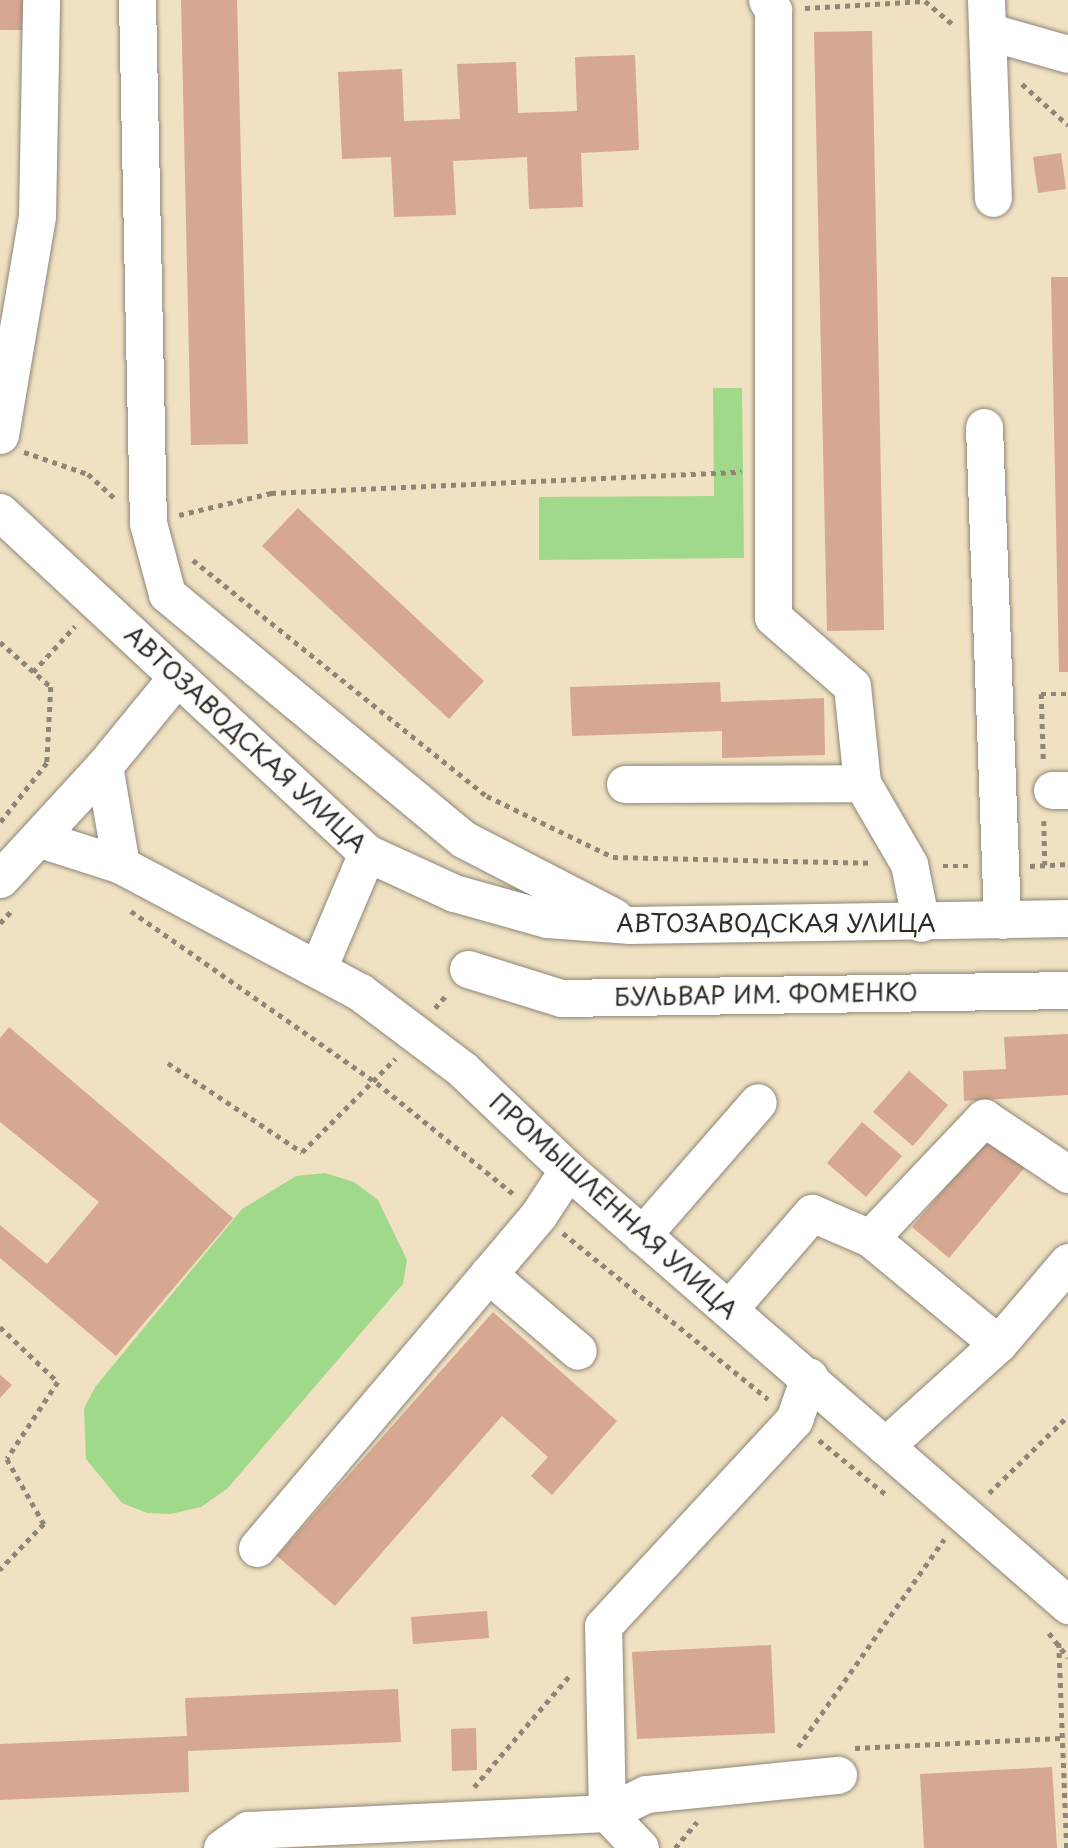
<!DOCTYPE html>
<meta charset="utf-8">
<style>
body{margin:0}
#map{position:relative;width:1068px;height:1848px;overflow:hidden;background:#f0e1c3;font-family:"Playpen Sans",sans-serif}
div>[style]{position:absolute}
.green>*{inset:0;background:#a1d98b}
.building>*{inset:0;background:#d6a791}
.path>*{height:4.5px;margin-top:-2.25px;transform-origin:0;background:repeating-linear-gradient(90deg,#8e8677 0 5px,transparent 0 10px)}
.roads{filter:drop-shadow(0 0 2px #8e8677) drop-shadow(0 0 2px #8e8677)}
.minor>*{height:37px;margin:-18.5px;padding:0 18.5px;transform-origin:18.5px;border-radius:18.5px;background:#fff}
span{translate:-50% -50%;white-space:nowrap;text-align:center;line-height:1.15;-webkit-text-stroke:5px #fdfcf7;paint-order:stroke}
.street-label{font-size:24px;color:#2b2b2b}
</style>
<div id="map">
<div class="green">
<i style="clip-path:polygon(713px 388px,742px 388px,744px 558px,539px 560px,539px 497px,714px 496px)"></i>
<i style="clip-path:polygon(325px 1173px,354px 1182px,378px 1200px,407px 1260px,403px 1284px,227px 1489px,201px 1507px,170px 1514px,147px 1513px,122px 1503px,86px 1459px,84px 1408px,96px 1386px,242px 1209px,296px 1176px)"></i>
</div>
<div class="building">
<i style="clip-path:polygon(0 0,28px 0,28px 30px,0 30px)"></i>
<i style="clip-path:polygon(181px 0,237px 0,248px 444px,191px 445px)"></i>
<i style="clip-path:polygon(872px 31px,884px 630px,827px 631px,814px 32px)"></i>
<i style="clip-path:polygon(635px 55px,639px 150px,581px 153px,583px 207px,529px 209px,527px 157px,453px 161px,456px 215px,394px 217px,391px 157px,342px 159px,338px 72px,402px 69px,404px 121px,460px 119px,457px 64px,516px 62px,518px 113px,577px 111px,575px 57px)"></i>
<i style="clip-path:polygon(1061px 153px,1066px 189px,1038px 193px,1033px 157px)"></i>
<i style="clip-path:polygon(1051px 277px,1068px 277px,1068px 672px,1059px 672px)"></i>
<i style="clip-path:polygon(298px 508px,484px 681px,449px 719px,262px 546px)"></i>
<i style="clip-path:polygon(720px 682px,721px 702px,824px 698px,825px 755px,722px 758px,722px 731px,572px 736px,570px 687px)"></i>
<i style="clip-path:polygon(9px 1027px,233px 1218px,116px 1356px,0 1258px,0 1225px,47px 1264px,99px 1202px,0 1122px,0 1038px)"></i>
<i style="clip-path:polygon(1068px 1034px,1068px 1095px,964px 1101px,963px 1071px,1006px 1069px,1004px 1037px)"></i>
<i style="clip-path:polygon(909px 1071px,948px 1105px,913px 1146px,873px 1112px)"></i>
<i style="clip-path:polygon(862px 1122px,902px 1156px,866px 1197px,827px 1163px)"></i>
<i style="clip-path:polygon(989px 1136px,1025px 1167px,949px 1258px,912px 1227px)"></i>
<i style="clip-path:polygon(493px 1312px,617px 1421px,552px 1495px,531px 1476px,548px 1457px,502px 1416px,335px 1606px,277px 1556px)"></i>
<i style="clip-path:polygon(0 1375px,12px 1385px,0 1398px)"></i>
<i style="clip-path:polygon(487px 1611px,489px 1638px,413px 1644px,411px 1617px)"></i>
<i style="clip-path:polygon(771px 1645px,775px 1733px,637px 1739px,632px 1652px)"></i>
<i style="clip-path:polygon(398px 1689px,401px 1742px,188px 1751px,189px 1792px,0 1800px,0 1744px,187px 1736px,185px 1698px)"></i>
<i style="clip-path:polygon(476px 1728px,477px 1770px,452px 1771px,451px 1729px)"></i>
<i style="clip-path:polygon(1052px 1767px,1057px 1848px,924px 1848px,920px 1774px)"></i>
</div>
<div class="path">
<i style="left:805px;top:8px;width:120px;rotate:-3.3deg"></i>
<i style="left:925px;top:1px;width:39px;rotate:40deg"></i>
<i style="left:1022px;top:84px;width:62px;rotate:41.7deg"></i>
<i style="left:24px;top:452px;width:68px;rotate:19deg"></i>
<i style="left:88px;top:474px;width:36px;rotate:42deg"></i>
<i style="left:179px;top:515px;width:95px;rotate:-13.4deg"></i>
<i style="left:271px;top:493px;width:471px;rotate:-2.6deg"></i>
<i style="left:193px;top:560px;width:377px;rotate:38.8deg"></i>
<i style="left:487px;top:796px;width:140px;rotate:25.8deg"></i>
<i style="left:613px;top:857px;width:258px;rotate:1.3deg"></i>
<i style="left:0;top:642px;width:68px;rotate:41.4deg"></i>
<i style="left:51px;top:687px;width:76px;rotate:93deg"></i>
<i style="left:47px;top:763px;width:76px;rotate:128.1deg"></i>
<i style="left:33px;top:672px;width:62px;rotate:-47.6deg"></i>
<i style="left:1043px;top:759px;width:65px;rotate:-91.8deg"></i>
<i style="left:1041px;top:694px;width:27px"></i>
<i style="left:1044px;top:821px;width:44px;rotate:88.7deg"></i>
<i style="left:943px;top:866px;width:26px"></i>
<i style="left:1030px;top:866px;width:38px;rotate:-3deg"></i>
<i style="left:131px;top:911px;width:300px;rotate:35deg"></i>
<i style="left:377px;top:1083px;width:178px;rotate:39.1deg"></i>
<i style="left:0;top:923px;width:19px;rotate:-47deg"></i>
<i style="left:435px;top:1008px;width:18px;rotate:-49deg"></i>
<i style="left:168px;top:1063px;width:161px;rotate:33.6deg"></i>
<i style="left:302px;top:1152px;width:132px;rotate:-45deg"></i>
<i style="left:563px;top:1233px;width:264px;rotate:39deg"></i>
<i style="left:0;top:1327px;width:80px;rotate:43.5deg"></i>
<i style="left:58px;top:1382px;width:92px;rotate:123.5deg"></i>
<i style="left:7px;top:1459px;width:75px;rotate:60.4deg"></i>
<i style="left:44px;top:1524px;width:64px;rotate:133.7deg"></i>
<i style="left:819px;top:1440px;width:89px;rotate:39.1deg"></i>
<i style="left:989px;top:1493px;width:110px;rotate:-44.3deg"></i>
<i style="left:1049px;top:1633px;width:31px;rotate:52deg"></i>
<i style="left:1059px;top:1643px;width:205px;rotate:87.8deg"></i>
<i style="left:798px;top:1747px;width:254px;rotate:-54.9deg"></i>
<i style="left:855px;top:1748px;width:206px;rotate:-2.8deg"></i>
<i style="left:474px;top:1787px;width:149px;rotate:-49.4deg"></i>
<i style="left:675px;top:1848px;width:34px;rotate:-50deg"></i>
</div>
<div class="roads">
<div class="minor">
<i style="left:137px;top:0;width:523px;rotate:88.8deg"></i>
<i style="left:148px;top:523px;width:73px;rotate:75deg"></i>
<i style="left:167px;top:594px;width:384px;rotate:39.6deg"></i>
<i style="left:463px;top:839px;width:170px;rotate:27.3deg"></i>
<i style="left:767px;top:0;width:12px;rotate:59deg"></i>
<i style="left:773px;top:10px;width:607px;rotate:90deg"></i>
<i style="left:773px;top:617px;width:105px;rotate:41.1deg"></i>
<i style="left:852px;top:686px;width:98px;rotate:84.1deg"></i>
<i style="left:862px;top:783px;width:94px;rotate:59.9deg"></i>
<i style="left:909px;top:864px;width:60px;rotate:78.5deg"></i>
<i style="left:986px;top:0;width:198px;rotate:88deg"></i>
<i style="left:987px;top:31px;width:84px;rotate:15.9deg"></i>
<i style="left:984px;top:427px;width:493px;rotate:87.9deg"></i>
<i style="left:0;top:435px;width:222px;rotate:-80.4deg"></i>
<i style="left:37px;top:216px;width:216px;rotate:-88.9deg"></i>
<i style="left:0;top:512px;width:501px;rotate:42.9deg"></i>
<i style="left:367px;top:853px;width:96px;rotate:24.7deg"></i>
<i style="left:454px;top:893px;width:97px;rotate:15.6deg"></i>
<i style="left:547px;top:919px;width:84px;rotate:4.1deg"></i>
<i style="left:631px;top:925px;width:437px;rotate:-0.9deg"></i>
<i style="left:625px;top:784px;width:237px;rotate:-0.2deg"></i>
<i style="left:1052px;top:790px;width:16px"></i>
<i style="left:40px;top:839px;width:85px;rotate:17.8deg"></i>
<i style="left:121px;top:865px;width:271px;rotate:28deg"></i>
<i style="left:360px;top:992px;width:128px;rotate:37deg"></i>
<i style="left:462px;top:1069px;width:146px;rotate:43.6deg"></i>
<i style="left:568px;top:1170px;width:663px;rotate:41.02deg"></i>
<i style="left:121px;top:865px;width:100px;rotate:-99.7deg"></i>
<i style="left:104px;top:766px;width:114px;rotate:-50.7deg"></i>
<i style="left:0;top:879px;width:154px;rotate:-47.4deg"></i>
<i style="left:319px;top:966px;width:123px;rotate:-67deg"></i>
<i style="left:468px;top:969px;width:97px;rotate:17.3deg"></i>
<i style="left:561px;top:998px;width:507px;rotate:-0.9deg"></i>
<i style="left:642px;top:1235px;width:176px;rotate:-48.9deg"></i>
<i style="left:870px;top:1238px;width:166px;rotate:-46.5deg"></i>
<i style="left:984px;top:1118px;width:101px;rotate:33.7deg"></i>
<i style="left:488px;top:1274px;width:118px;rotate:40.5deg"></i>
<i style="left:729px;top:1309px;width:127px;rotate:-49.2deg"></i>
<i style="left:812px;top:1213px;width:63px;rotate:23.3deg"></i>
<i style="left:870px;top:1238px;width:166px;rotate:39.6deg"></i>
<i style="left:998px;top:1344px;width:108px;rotate:-49.5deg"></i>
<i style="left:885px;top:1446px;width:152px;rotate:-42.1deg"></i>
<i style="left:257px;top:1548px;width:437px;rotate:-49.8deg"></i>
<i style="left:539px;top:1214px;width:53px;rotate:-56.6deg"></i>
<i style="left:222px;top:1848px;width:32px;rotate:-35deg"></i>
<i style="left:248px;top:1830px;width:359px;rotate:-2.7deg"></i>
<i style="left:607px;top:1813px;width:187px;rotate:-91.2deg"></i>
<i style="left:603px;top:1626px;width:281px;rotate:-47.2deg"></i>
<i style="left:794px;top:1420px;width:46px;rotate:-70.8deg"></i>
<i style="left:640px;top:1848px;width:48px;rotate:-133.3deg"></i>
<i style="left:607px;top:1813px;width:43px;rotate:-26deg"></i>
<i style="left:646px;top:1794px;width:193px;rotate:-5.7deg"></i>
</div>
</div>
<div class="street-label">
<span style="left:246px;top:739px;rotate:43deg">АВТОЗАВОДСКАЯ УЛИЦА</span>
<span style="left:776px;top:923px">АВТОЗАВОДСКАЯ УЛИЦА</span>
<span style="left:766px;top:994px;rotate:-1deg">БУЛЬВАР ИМ. ФОМЕНКО</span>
<span style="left:614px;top:1206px;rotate:42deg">ПРОМЫШЛЕННАЯ УЛИЦА</span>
</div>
</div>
